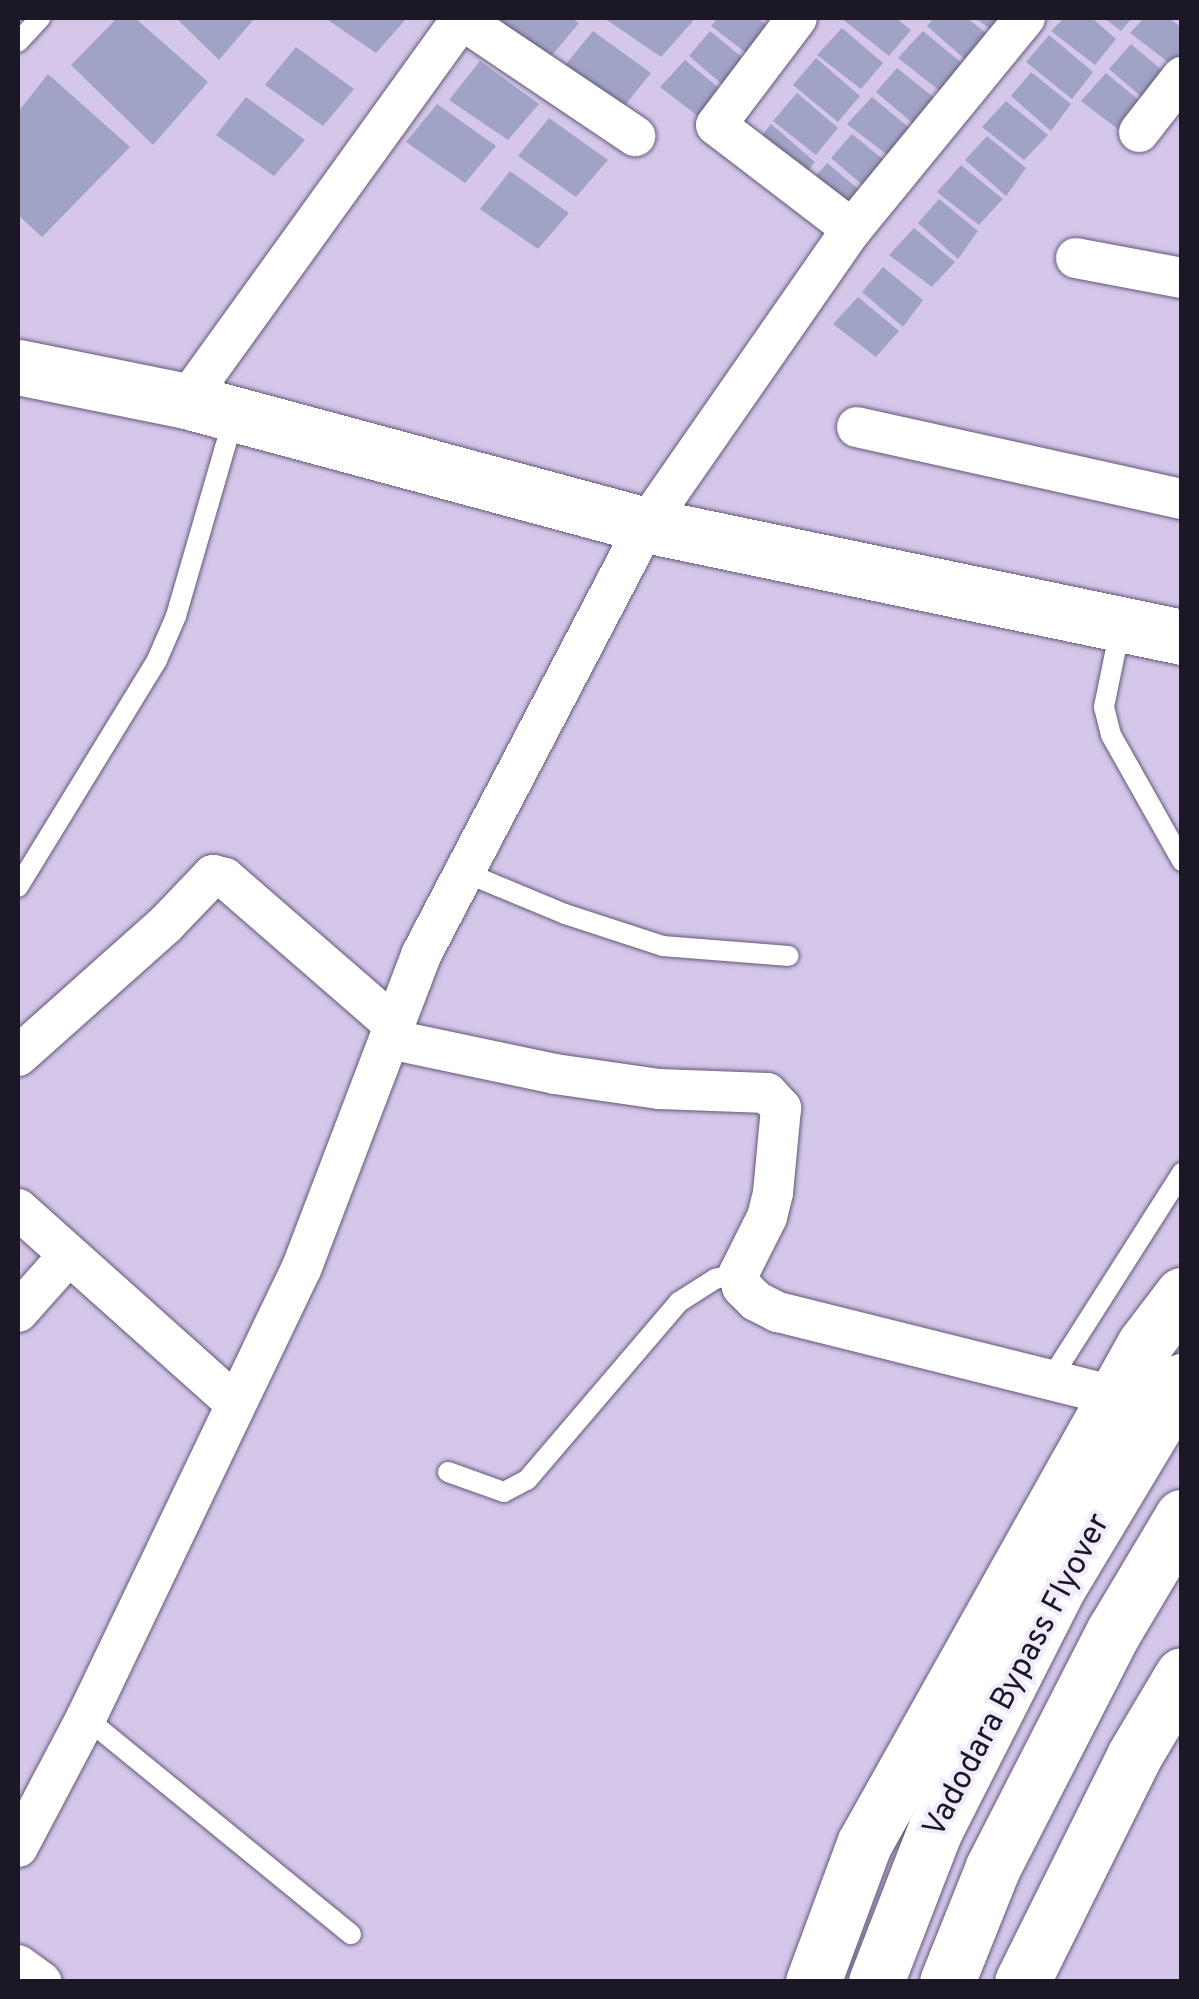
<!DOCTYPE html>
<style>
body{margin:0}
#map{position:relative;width:1199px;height:1999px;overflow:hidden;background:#d4c7ea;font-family:Overpass,sans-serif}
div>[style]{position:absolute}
.building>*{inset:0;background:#a1a3c6}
.roads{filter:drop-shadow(0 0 2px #645877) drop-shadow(0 0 2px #645877)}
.service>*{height:20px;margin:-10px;padding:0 10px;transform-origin:10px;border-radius:10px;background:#fff}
.minor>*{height:40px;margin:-20px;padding:0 20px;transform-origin:20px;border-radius:20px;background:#fff}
.primary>*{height:55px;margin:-27.5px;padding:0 27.5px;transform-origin:27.5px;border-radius:27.5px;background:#fff}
.trunk>*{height:55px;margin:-27.5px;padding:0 27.5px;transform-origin:27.5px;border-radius:27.5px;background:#fff}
span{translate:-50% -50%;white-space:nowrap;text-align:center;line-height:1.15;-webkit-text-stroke:8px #f2ebfd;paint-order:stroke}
.street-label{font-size:32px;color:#1c1724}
.frame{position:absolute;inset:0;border:20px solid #1c1724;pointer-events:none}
</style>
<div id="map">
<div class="building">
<i style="clip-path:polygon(117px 18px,135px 18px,208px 82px,153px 145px,71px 65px)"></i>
<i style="clip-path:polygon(176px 18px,255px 18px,219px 60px)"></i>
<i style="clip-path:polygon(325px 18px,407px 18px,376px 53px)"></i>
<i style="clip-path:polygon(488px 18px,571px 18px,579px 23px,548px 60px)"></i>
<i style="clip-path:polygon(604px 18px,688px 18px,693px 21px,661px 57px)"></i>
<i style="clip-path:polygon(718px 18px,758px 18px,776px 33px,753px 58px,711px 26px)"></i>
<i style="clip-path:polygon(841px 18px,896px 18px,911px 30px,889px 56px)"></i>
<i style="clip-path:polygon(934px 18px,967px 18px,987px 34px,968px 62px,927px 26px)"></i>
<i style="clip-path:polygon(975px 18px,1000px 18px,989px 28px)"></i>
<i style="clip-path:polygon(1064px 18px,1092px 18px,1116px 39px,1095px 65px,1051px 31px)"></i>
<i style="clip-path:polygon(1104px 18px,1132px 18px,1121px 31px)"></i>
<i style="clip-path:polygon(1144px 18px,1169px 18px,1182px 28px,1182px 55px,1172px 65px,1130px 33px)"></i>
<i style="clip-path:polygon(842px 28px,883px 63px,861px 89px,817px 55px)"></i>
<i style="clip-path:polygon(593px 31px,651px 73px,621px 110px,562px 69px)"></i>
<i style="clip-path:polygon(710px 31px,750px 64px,730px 91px,689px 56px)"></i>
<i style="clip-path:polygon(923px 31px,964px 65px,940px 91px,898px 58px)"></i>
<i style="clip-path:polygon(1049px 35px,1093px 72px,1072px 99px,1026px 62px)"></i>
<i style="clip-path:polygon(1131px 44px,1170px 77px,1150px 104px,1109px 69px)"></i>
<i style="clip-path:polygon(296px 47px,354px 89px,323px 126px,265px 85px)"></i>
<i style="clip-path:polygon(816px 58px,860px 96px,838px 122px,793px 85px)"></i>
<i style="clip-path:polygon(685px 60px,726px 94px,703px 120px,660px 87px)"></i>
<i style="clip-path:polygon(480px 61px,539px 104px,508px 140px,449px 100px)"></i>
<i style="clip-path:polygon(897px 68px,937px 100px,917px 127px,876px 92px)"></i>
<i style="clip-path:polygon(1031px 72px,1071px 104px,1051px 131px,1011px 96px)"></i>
<i style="clip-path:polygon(1106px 73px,1147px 107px,1123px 133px,1081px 101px)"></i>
<i style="clip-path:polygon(48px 74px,130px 147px,42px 237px,18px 215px,18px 112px)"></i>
<i style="clip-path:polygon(797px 93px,838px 128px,816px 155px,773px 121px)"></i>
<i style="clip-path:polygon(246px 97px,305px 140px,274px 176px,216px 135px)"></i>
<i style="clip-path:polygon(872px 97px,913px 131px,890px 157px,847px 124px)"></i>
<i style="clip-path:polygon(1006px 101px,1048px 135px,1024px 160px,982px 127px)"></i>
<i style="clip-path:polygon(437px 104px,496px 146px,465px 183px,406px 142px)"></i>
<i style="clip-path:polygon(549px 118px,608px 160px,576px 197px,518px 156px)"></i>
<i style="clip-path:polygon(771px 124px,815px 162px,800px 181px,753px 146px)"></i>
<i style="clip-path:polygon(852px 134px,891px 166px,872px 193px,831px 158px)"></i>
<i style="clip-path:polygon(987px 136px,1026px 168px,1006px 196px,965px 160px)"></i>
<i style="clip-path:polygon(827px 163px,868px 197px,849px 218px,807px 186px)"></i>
<i style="clip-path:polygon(961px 165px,1003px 199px,979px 225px,937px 192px)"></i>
<i style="clip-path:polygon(510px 171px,569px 213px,538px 249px,480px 209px)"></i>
<i style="clip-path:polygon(939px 199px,978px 231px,958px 259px,918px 223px)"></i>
<i style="clip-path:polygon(914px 228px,955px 262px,932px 287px,889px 255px)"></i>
<i style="clip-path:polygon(883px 267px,923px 300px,903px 327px,862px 292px)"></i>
<i style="clip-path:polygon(858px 297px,899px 331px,876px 357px,833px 324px)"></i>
</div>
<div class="roads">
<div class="service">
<i style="left:18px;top:42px;width:33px;rotate:-47deg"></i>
<i style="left:1121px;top:624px;width:85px;rotate:101.6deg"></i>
<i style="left:1104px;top:707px;width:29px;rotate:76deg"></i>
<i style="left:1111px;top:735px;width:145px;rotate:60.6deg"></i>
<i style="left:464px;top:872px;width:109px;rotate:22.6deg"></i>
<i style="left:565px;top:914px;width:103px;rotate:18.1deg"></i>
<i style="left:663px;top:946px;width:126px;rotate:4.5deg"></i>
<i style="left:18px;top:887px;width:266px;rotate:-58.5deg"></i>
<i style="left:157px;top:660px;width:48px;rotate:-66.6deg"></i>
<i style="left:176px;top:616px;width:208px;rotate:-73.8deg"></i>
<i style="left:1050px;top:1380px;width:246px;rotate:-57.5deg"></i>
<i style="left:448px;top:1472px;width:59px;rotate:19.7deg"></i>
<i style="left:504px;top:1492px;width:26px;rotate:-28deg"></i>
<i style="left:527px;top:1480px;width:234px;rotate:-49.5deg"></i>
<i style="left:679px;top:1302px;width:43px;rotate:-32.6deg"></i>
<i style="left:715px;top:1279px;width:25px;rotate:-14deg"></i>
<i style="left:86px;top:1718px;width:342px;rotate:39.2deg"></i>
</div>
<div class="minor">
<i style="left:461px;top:19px;width:210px;rotate:33.9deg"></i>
<i style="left:1139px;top:132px;width:70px;rotate:-52deg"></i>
<i style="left:852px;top:229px;width:273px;rotate:-50.7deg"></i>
<i style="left:1076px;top:258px;width:108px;rotate:10.7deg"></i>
<i style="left:186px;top:401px;width:472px;rotate:-54.2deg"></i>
<i style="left:857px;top:427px;width:333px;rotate:12.5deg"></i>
<i style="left:389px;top:1039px;width:170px;rotate:11.9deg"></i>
<i style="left:555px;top:1074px;width:105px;rotate:8.2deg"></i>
<i style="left:659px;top:1089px;width:108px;rotate:2.1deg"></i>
<i style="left:767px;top:1093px;width:21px;rotate:47deg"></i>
<i style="left:781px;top:1108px;width:85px;rotate:95.4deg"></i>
<i style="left:773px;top:1193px;width:25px;rotate:104deg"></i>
<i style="left:767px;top:1217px;width:63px;rotate:116.6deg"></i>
<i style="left:739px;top:1273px;width:14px;rotate:78deg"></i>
<i style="left:742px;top:1287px;width:20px;rotate:45deg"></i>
<i style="left:756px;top:1301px;width:25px;rotate:27deg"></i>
<i style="left:778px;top:1312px;width:347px;rotate:14deg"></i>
<i style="left:18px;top:1056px;width:198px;rotate:-41.7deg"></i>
<i style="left:166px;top:924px;width:68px;rotate:-46.2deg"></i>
<i style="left:213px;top:875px;width:12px;rotate:14deg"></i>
<i style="left:225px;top:878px;width:224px;rotate:41deg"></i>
<i style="left:18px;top:1209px;width:292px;rotate:41.8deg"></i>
<i style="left:18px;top:1312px;width:74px;rotate:-48.3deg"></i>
<i style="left:18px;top:1847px;width:146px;rotate:-62.2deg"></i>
<i style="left:86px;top:1718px;width:500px;rotate:-64.41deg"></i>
<i style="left:302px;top:1267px;width:334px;rotate:-69.1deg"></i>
<i style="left:421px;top:955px;width:485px;rotate:-62.4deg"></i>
<i style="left:646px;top:525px;width:361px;rotate:-55.2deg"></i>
<i style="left:852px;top:229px;width:171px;rotate:-142.6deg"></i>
<i style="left:716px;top:125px;width:134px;rotate:-52.9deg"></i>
<i style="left:18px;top:1965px;width:29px;rotate:36deg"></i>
</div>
<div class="primary">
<i style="left:18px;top:367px;width:171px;rotate:11.4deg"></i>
<i style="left:186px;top:401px;width:476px;rotate:15.1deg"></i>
<i style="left:646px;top:525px;width:548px;rotate:11.8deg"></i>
<i style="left:813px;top:1982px;width:147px;rotate:-69.7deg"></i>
<i style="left:864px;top:1844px;width:572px;rotate:-60.7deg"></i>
<i style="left:1144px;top:1345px;width:63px;rotate:-52.8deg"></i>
<i style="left:1022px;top:1982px;width:252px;rotate:-63.6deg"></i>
<i style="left:1134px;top:1756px;width:94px;rotate:-59.3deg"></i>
</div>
<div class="trunk">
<i style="left:876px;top:1982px;width:163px;rotate:-68.8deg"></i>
<i style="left:935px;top:1830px;width:276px;rotate:-63.1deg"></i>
<i style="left:1060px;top:1584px;width:237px;rotate:-59deg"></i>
<i style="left:947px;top:1982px;width:124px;rotate:-68.2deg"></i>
<i style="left:993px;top:1867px;width:265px;rotate:-62.9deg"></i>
<i style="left:1114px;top:1631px;width:133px;rotate:-59.2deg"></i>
</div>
</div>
<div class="street-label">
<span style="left:1018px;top:1676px;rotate:-62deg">Vadodara Bypass Flyover</span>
</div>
<div class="frame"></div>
</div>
